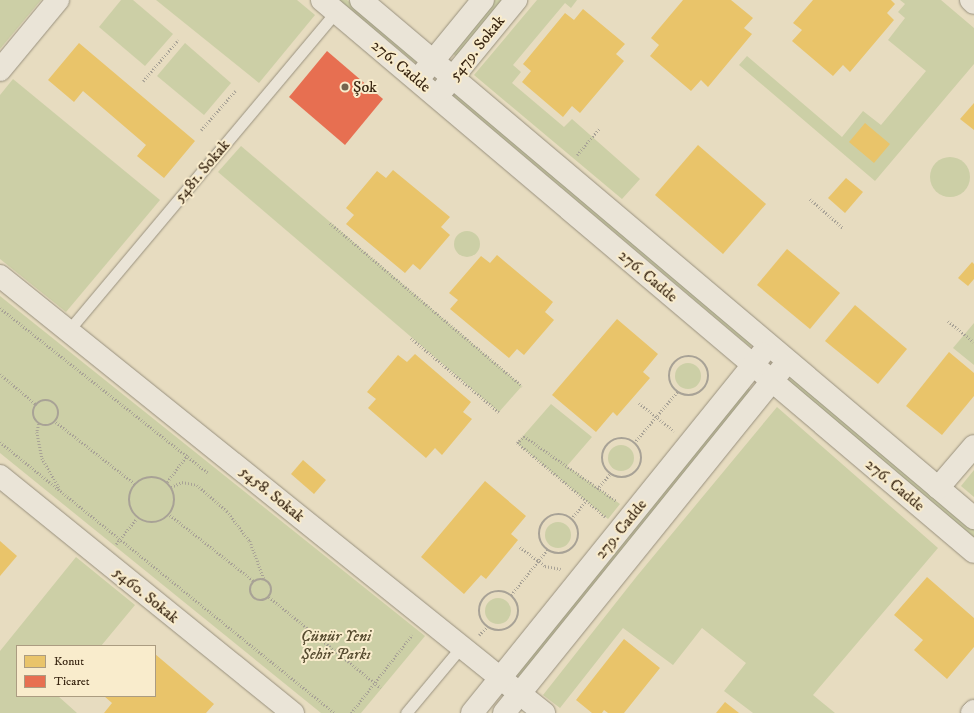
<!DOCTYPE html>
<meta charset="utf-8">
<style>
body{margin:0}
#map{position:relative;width:974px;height:713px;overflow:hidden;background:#e7dcc0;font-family:"IM FELL DW Pica",serif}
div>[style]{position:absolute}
.green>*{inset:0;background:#cccfa6}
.round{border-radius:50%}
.homes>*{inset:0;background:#e9c46a}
.shops>*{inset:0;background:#e76f51}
.path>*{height:2.5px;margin-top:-1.25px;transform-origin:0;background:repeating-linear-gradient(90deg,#a8a296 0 1px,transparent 0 3px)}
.path>.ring{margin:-1.25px;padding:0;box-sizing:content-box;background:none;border:2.5px solid #a8a296;border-radius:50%}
.roads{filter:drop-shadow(0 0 1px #98907d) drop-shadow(0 0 1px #98907d)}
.service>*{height:11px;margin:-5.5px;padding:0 5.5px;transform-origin:5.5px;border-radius:5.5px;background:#eae4d7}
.minor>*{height:22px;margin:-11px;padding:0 11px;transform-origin:11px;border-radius:11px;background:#eae4d7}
.tertiary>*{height:22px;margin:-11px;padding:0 11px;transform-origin:11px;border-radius:11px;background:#eae4d7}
.dots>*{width:11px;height:11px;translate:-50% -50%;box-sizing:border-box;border:2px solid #f9eccc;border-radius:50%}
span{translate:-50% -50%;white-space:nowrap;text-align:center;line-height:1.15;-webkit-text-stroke:4px #f9eccc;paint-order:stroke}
.street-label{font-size:16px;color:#372410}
.poi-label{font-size:16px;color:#372410}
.left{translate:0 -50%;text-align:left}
.park-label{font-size:16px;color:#574c30;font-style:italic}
.legend{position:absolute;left:16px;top:645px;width:140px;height:52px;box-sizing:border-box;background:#f9eccc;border:1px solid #ab9c81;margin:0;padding:5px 7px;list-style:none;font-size:12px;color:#372410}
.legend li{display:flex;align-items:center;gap:8px;height:20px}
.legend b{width:20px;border:1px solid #ab9c81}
</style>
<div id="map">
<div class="green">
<i style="clip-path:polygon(0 0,41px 0,0 49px)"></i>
<i style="clip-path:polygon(121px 0,133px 0,173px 34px,145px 66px,99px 27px)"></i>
<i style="clip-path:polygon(156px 0,297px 0,315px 15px,259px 83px)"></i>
<i style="clip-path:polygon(339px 0,347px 0,418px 59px,415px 63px)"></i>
<i style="clip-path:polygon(495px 0,504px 0,457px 57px,452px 53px)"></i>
<i style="clip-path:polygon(537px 0,577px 0,571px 8px,565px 3px,513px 65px,521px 72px,512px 83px,564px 127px,572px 119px,640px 179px,622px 199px,474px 75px)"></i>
<i style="clip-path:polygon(900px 0,941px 0,974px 28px,974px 64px,875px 181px,739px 65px,747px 56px,842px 137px,863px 111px,881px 125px,926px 71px,888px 40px,905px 18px,898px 12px,905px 4px)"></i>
<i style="clip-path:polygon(185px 43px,231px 83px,204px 115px,157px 76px)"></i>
<i style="clip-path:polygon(13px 79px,160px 200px,66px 312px,0 259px,0 95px)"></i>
<i style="clip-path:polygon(456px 92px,754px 342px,750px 347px,453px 96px)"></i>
<i style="clip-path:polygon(241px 146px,522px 386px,499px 412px,218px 172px)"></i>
<i class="round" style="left:930px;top:157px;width:40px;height:40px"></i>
<i class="round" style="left:454px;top:231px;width:26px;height:26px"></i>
<i style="clip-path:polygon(0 296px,425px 636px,361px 713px,321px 713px,0 453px)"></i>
<i style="clip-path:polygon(974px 323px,974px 365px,953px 348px)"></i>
<i class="round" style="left:675px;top:363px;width:26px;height:26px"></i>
<i style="clip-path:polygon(792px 377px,974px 530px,974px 538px,788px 381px)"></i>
<i style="clip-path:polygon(747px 387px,752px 391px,521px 678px,516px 674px)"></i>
<i style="clip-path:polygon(551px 404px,592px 437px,567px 466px,620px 504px,608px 519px,517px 443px)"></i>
<i style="clip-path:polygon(777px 407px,938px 548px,813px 695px,835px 713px,753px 713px,724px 691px,746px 663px,702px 628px,673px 665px,623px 628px,560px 708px,543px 695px,637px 576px)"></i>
<i class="round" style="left:608px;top:445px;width:26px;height:26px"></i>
<i style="clip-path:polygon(974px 470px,974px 497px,961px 486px)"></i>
<i class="round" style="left:545px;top:522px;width:26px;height:26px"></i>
<i style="clip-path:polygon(76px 557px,135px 605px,101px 646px,17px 646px,17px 696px,58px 696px,77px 713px,0 713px,0 651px)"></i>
<i class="round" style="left:485px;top:598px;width:26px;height:26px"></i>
</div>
<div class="homes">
<i style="clip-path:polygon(683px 0,731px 0,753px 18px,744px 28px,752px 34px,708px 87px,701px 80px,691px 91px,650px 56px,659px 45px,651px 38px)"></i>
<i style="clip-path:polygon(813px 0,891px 0,895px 4px,887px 13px,894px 20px,850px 72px,843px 65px,833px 76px,792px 41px,802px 30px,793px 23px)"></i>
<i style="clip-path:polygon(583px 9px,625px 44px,616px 54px,624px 61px,580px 113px,572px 106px,563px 117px,522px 82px,531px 71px,523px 64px,565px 13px,574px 20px)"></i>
<i style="clip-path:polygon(79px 43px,195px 141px,164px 178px,137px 156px,146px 145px,83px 91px,74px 102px,48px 80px)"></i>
<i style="clip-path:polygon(974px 103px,974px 130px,960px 119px)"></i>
<i style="clip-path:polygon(865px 123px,890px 144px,874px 163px,849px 142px)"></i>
<i style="clip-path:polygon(698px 145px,766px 204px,723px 254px,655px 195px)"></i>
<i style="clip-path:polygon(393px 170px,450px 217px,441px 227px,450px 235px,420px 270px,413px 264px,405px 273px,346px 224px,354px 215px,346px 208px,377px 171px,386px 178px)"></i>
<i style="clip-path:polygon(846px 178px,863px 192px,845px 213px,828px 198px)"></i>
<i style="clip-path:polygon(787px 249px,840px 293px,810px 329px,757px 285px)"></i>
<i style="clip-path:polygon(497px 255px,553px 302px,545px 312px,554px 320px,524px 355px,517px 349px,509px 358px,450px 309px,458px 300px,449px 293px,481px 256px,490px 263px)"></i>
<i style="clip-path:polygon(972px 262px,974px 264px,974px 279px,968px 286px,958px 278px)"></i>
<i style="clip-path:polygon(855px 305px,907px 349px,878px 384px,825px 341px)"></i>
<i style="clip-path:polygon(617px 319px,658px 354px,643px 372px,650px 378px,617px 416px,613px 412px,596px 432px,552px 395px)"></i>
<i style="clip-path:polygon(949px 352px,974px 373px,974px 396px,942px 435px,906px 406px)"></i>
<i style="clip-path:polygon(415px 354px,471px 402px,463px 412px,472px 419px,442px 455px,435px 448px,426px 458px,368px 408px,376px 399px,367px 392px,398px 355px,407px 362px)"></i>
<i style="clip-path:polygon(303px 460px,326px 480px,314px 494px,291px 474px)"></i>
<i style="clip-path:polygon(485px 481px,526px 516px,511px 534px,518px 540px,486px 579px,481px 575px,464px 594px,421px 557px)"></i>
<i style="clip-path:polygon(0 541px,17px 556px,0 576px)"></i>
<i style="clip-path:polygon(927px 577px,974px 618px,974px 647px,947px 679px,914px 650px,923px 640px,894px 615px)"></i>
<i style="clip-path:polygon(624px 639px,660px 668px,624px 713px,608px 713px,604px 710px,602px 713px,592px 713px,576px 700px)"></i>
<i style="clip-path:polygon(155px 654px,214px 704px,206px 713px,104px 713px,112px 703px,104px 696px,155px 696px)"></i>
<i style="clip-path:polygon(725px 702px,739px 713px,716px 713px)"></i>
</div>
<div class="shops">
<i style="clip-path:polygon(327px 51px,383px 99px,345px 145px,289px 97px)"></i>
</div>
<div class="path">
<i style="left:143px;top:81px;width:54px;rotate:-49.5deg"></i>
<i style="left:201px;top:130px;width:52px;rotate:-48.9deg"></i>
<i style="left:577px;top:155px;width:35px;rotate:-50deg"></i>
<i style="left:810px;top:199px;width:44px;rotate:41.3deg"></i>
<i style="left:330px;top:223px;width:252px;rotate:40.3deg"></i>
<i style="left:0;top:308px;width:265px;rotate:38.4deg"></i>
<i style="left:948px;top:321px;width:33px;rotate:39deg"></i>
<i style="left:411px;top:338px;width:115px;rotate:40.1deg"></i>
<i class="ring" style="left:669px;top:356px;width:37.5px;height:37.5px"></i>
<i style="left:0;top:374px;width:48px;rotate:40deg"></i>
<i class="ring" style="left:33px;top:400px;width:23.5px;height:23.5px"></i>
<i style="left:639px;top:403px;width:45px;rotate:38.7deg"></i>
<i style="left:56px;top:422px;width:100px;rotate:38.1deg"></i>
<i style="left:39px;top:424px;width:8px;rotate:104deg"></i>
<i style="left:37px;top:432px;width:26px;rotate:79deg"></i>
<i style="left:42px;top:458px;width:36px;rotate:60deg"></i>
<i class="ring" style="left:602px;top:438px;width:37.5px;height:37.5px"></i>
<i style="left:0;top:442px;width:431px;rotate:39deg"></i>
<i style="left:634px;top:443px;width:67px;rotate:-49.9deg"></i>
<i class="ring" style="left:129px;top:477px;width:43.5px;height:43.5px"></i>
<i style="left:167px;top:482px;width:34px;rotate:-53deg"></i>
<i style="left:171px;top:487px;width:12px;rotate:-24deg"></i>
<i style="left:182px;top:482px;width:15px;rotate:11deg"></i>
<i style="left:197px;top:485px;width:40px;rotate:41deg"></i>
<i style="left:227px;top:511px;width:38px;rotate:53deg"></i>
<i style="left:250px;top:541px;width:40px;rotate:69.8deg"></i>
<i style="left:597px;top:489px;width:20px;rotate:-49deg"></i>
<i class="ring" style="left:539px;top:514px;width:37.5px;height:37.5px"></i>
<i style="left:170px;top:515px;width:107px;rotate:38.2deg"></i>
<i style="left:605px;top:517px;width:115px;rotate:-139.9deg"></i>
<i style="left:517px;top:443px;width:10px;rotate:-45deg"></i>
<i style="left:524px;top:436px;width:113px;rotate:35.2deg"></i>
<i style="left:571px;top:519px;width:23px;rotate:-50deg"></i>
<i style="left:116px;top:544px;width:33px;rotate:-51deg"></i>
<i style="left:520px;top:547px;width:31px;rotate:37deg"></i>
<i style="left:545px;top:566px;width:16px;rotate:11deg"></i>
<i class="ring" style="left:250px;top:579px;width:19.5px;height:19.5px"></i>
<i class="ring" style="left:479px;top:591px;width:37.5px;height:37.5px"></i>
<i style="left:511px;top:595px;width:58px;rotate:-51.3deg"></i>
<i style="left:269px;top:597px;width:144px;rotate:39.1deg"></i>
<i style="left:479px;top:635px;width:11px;rotate:-45deg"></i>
<i style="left:351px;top:713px;width:99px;rotate:-52deg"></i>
</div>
<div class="roads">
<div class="service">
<i style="left:68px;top:331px;width:417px;rotate:-50deg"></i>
<i style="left:406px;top:713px;width:86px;rotate:-50.2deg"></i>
</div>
<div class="minor">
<i style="left:322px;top:0;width:854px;rotate:40.25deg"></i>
<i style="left:361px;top:0;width:803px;rotate:40.2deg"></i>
<i style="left:0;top:70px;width:91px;rotate:-50.4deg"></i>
<i style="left:424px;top:72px;width:93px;rotate:-50.7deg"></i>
<i style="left:444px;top:88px;width:114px;rotate:-50.7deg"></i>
<i style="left:0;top:276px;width:698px;rotate:38.78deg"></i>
<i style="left:0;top:476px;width:377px;rotate:39deg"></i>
<i style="left:938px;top:488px;width:55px;rotate:-49.4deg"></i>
<i style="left:472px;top:713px;width:462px;rotate:-51.1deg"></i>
<i style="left:504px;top:713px;width:441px;rotate:-51.1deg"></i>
<i style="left:972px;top:713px;width:3px;rotate:-45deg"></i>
</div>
<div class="tertiary">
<i style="left:971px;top:0;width:4px;rotate:45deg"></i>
</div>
</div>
<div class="dots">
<i style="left:345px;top:87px;background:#75644e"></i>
</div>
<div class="street-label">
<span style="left:477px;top:48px;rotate:-51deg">5479. Sokak</span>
<span style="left:401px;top:66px;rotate:40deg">276. Cadde</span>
<span style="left:202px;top:171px;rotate:-50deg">5481. Sokak</span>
<span style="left:648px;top:276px;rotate:40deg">276. Cadde</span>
<span style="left:895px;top:485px;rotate:40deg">276. Cadde</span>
<span style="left:272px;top:494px;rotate:39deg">5458. Sokak</span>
<span style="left:621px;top:529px;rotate:-51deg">279. Cadde</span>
<span style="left:146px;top:595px;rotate:39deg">5460. Sokak</span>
</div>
<div class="poi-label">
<span class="left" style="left:353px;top:87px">Şok</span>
</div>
<div class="park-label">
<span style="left:336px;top:645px">Çünür Yeni<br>Şehir Parkı</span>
</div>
<ul class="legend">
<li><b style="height:11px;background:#e9c46a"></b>Konut</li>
<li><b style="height:11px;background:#e76f51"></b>Ticaret</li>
</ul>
</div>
